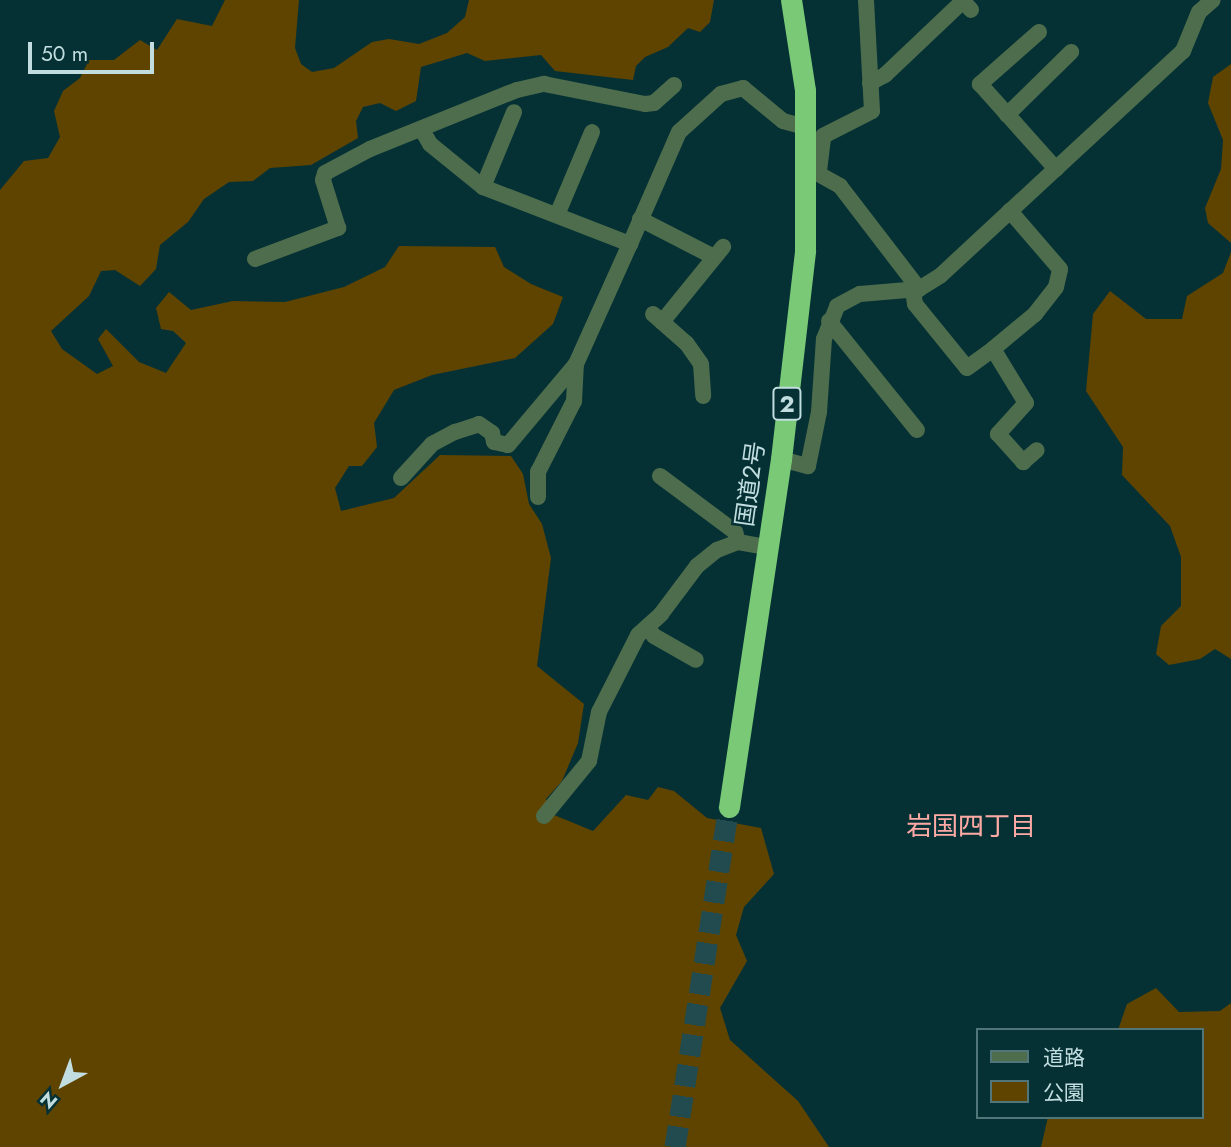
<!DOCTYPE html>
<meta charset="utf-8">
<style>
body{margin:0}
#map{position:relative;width:1231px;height:1147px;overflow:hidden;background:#053135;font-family:Jost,"Noto Sans JP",sans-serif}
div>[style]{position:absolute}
.green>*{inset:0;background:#5f4400}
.highway-tunnel>*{height:21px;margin-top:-10.5px;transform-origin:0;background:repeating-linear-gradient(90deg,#214b4e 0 21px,transparent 0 31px)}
.street>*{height:16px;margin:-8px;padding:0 8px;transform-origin:8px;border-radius:8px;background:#4e6d4c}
.highway>*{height:21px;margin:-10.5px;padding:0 10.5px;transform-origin:10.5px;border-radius:10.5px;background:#7ac976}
span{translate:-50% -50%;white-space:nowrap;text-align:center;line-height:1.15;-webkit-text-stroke:5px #053135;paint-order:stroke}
.shield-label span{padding:2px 5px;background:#053135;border:2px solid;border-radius:5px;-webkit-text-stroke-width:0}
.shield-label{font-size:23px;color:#c2dddf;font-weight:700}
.street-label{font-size:24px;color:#c2dddf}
.neighbourhood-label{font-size:26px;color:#fda9a4}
.legend{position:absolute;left:976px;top:1028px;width:228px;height:91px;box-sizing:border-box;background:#053135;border:2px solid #517679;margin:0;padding:9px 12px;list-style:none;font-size:21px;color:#c2dddf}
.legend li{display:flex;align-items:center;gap:14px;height:35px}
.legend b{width:35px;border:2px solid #517679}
.north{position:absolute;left:28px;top:1049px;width:70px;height:70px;-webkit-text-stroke:5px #053135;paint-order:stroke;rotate:221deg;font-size:19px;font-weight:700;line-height:28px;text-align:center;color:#c2dddf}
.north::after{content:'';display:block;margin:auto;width:24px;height:32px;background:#c2dddf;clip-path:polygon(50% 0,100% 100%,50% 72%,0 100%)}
.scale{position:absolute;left:28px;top:42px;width:126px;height:32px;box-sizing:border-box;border:4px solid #c2dddf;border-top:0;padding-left:9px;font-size:21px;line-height:24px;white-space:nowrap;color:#c2dddf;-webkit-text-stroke:5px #053135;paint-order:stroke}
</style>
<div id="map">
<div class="green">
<i style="clip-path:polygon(225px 0,299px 0,295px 48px,301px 64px,312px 72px,334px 68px,372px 42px,389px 39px,419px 44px,447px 33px,465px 17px,469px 0,714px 0,710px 22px,700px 32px,688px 28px,668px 47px,645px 57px,636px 66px,633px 80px,555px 71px,541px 55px,485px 61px,467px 53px,421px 67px,416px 101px,396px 111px,380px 103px,363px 107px,356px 121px,358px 138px,311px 165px,270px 168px,253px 181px,229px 182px,204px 199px,188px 222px,160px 245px,156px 269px,140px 286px,115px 270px,101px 271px,89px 296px,51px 331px,62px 349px,97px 374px,113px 366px,98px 339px,106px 329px,139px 362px,166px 373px,186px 343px,173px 331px,161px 329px,156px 308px,169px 292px,191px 310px,233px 301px,285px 302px,344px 287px,385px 267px,399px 246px,495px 247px,504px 267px,531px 284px,563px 297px,553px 324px,515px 358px,432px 375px,394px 390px,374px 423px,377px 447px,362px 466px,349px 466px,335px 488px,341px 511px,394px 498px,440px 455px,511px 456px,523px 474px,529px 504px,542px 524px,551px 558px,537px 666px,584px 704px,578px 743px,562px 781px,546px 799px,554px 815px,593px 831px,626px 795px,648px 800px,658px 787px,674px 791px,707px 818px,761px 828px,774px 874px,744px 907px,736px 935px,747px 961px,720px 1008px,730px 1040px,798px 1101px,829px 1147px,0 1147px,0 190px,24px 161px,48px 158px,60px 137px,54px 111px,63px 91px,80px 78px,89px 60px,114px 60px,140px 40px,157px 50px,177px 19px,212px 26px)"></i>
<i style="clip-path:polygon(1231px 64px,1231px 243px,1208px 223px,1205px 208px,1221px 169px,1223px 140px,1208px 103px,1213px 77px)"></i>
<i style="clip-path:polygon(1231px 252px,1231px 659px,1215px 649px,1200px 659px,1169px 665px,1156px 654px,1161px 626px,1181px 606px,1181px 557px,1170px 526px,1122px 475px,1123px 447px,1086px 391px,1093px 314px,1110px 291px,1146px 319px,1182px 319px,1187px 296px,1223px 273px)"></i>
<i style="clip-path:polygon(1156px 988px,1179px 1012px,1220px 1011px,1231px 1003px,1231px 1147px,1041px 1147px,1048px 1117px,1201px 1117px,1201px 1030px,1118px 1030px,1127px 1004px)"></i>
</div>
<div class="highway-tunnel">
<i style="left:675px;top:1147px;width:344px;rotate:-81deg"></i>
</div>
<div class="street">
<i style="left:1039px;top:32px;width:79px;rotate:138.6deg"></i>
<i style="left:980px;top:84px;width:114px;rotate:48.2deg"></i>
<i style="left:870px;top:83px;width:17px;rotate:-28deg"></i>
<i style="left:885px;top:75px;width:108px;rotate:-43.5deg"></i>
<i style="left:963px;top:1px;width:12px;rotate:48deg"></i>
<i style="left:1007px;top:115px;width:90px;rotate:-44.5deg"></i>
<i style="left:422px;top:130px;width:16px;rotate:60deg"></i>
<i style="left:430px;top:144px;width:68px;rotate:39.1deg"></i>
<i style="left:483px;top:187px;width:158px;rotate:21.2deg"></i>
<i style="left:630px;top:244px;width:122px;rotate:-66.4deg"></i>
<i style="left:679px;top:132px;width:57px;rotate:-42.1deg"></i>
<i style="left:721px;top:94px;width:23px;rotate:-15deg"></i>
<i style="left:743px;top:88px;width:52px;rotate:39.5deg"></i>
<i style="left:783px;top:121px;width:23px;rotate:15deg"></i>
<i style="left:806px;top:167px;width:39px;rotate:29deg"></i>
<i style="left:840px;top:186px;width:130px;rotate:52.5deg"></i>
<i style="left:919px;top:289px;width:25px;rotate:-32deg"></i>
<i style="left:940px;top:276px;width:331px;rotate:-42.8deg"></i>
<i style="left:1183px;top:51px;width:42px;rotate:-67.7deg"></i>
<i style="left:1199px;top:12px;width:18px;rotate:-41deg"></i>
<i style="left:819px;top:171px;width:35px;rotate:-83deg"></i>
<i style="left:823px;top:136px;width:55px;rotate:-27deg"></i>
<i style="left:872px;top:111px;width:111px;rotate:-93.1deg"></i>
<i style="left:483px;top:187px;width:81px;rotate:-67.5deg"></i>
<i style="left:557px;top:215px;width:90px;rotate:-67.1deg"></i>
<i style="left:640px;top:219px;width:83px;rotate:27.2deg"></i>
<i style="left:255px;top:259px;width:89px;rotate:-20.5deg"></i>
<i style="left:338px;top:228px;width:50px;rotate:-107.4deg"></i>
<i style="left:323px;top:180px;width:7px;rotate:-74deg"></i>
<i style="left:325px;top:173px;width:51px;rotate:-28.1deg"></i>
<i style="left:370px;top:149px;width:158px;rotate:-21.9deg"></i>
<i style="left:517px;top:90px;width:28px;rotate:-13deg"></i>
<i style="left:544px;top:84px;width:103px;rotate:11.2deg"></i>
<i style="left:645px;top:104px;width:9px;rotate:-6deg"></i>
<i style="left:654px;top:103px;width:27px;rotate:-42deg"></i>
<i style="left:913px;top:290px;width:14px;rotate:82deg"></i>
<i style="left:915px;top:304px;width:82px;rotate:50.9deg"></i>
<i style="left:967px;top:368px;width:32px;rotate:-36deg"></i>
<i style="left:993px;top:349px;width:63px;rotate:58.6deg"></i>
<i style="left:1026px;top:403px;width:42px;rotate:132.1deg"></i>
<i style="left:998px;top:434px;width:38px;rotate:48deg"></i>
<i style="left:1023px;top:462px;width:18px;rotate:-41deg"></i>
<i style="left:653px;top:314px;width:45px;rotate:41.4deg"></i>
<i style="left:687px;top:344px;width:24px;rotate:55deg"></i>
<i style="left:701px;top:364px;width:32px;rotate:86deg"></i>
<i style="left:829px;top:321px;width:140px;rotate:51.1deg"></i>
<i style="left:662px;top:322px;width:97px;rotate:-50.9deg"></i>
<i style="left:993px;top:349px;width:55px;rotate:-39.8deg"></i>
<i style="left:1035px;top:314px;width:34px;rotate:-52deg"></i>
<i style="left:1056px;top:287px;width:18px;rotate:-77deg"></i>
<i style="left:1060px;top:269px;width:77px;rotate:-130.8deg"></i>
<i style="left:781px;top:459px;width:28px;rotate:15deg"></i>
<i style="left:808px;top:466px;width:55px;rotate:-78.5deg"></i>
<i style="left:819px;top:412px;width:73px;rotate:-86.1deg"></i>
<i style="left:824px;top:339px;width:35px;rotate:-68deg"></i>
<i style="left:837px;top:306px;width:26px;rotate:-28deg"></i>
<i style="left:860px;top:294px;width:59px;rotate:-4.8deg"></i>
<i style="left:660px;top:476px;width:94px;rotate:36.7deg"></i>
<i style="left:735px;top:532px;width:10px;rotate:73deg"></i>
<i style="left:401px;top:478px;width:46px;rotate:-47.6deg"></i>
<i style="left:432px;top:444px;width:26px;rotate:-28deg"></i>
<i style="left:455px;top:432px;width:25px;rotate:-18deg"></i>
<i style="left:479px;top:424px;width:16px;rotate:35deg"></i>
<i style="left:492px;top:433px;width:9px;rotate:77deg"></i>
<i style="left:494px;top:442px;width:14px;rotate:12deg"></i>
<i style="left:508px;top:445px;width:106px;rotate:-50deg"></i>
<i style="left:538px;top:497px;width:25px;rotate:-90deg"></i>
<i style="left:538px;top:472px;width:80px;rotate:-63.1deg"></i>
<i style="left:574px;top:401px;width:37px;rotate:-87deg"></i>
<i style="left:576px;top:364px;width:132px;rotate:-65.8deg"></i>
<i style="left:647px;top:627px;width:11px;rotate:52deg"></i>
<i style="left:654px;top:636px;width:48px;rotate:29.7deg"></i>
<i style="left:544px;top:816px;width:71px;rotate:-50.7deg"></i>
<i style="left:589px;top:761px;width:50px;rotate:-78.5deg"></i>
<i style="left:599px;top:712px;width:86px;rotate:-63.1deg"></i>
<i style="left:638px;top:635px;width:31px;rotate:-42deg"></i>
<i style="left:661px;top:614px;width:60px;rotate:-53.1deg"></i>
<i style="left:697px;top:566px;width:26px;rotate:-39deg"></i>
<i style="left:717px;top:550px;width:22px;rotate:-21deg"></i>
<i style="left:738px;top:542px;width:29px;rotate:10deg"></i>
</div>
<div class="highway">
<i style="left:729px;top:807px;width:352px;rotate:-81.5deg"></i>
<i style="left:781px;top:459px;width:210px;rotate:-83.4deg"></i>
<i style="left:805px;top:250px;width:160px;rotate:-90deg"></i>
<i style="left:805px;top:90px;width:91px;rotate:-98.8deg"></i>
</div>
<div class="shield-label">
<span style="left:787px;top:404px">2</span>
</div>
<div class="street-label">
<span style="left:750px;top:484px;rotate:-82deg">国道2号</span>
</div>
<div class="neighbourhood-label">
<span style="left:971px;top:827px">岩国四丁目</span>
</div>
<ul class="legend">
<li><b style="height:9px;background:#4e6d4c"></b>道路</li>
<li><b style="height:19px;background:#5f4400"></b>公園</li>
</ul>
<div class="north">N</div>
<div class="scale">50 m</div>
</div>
